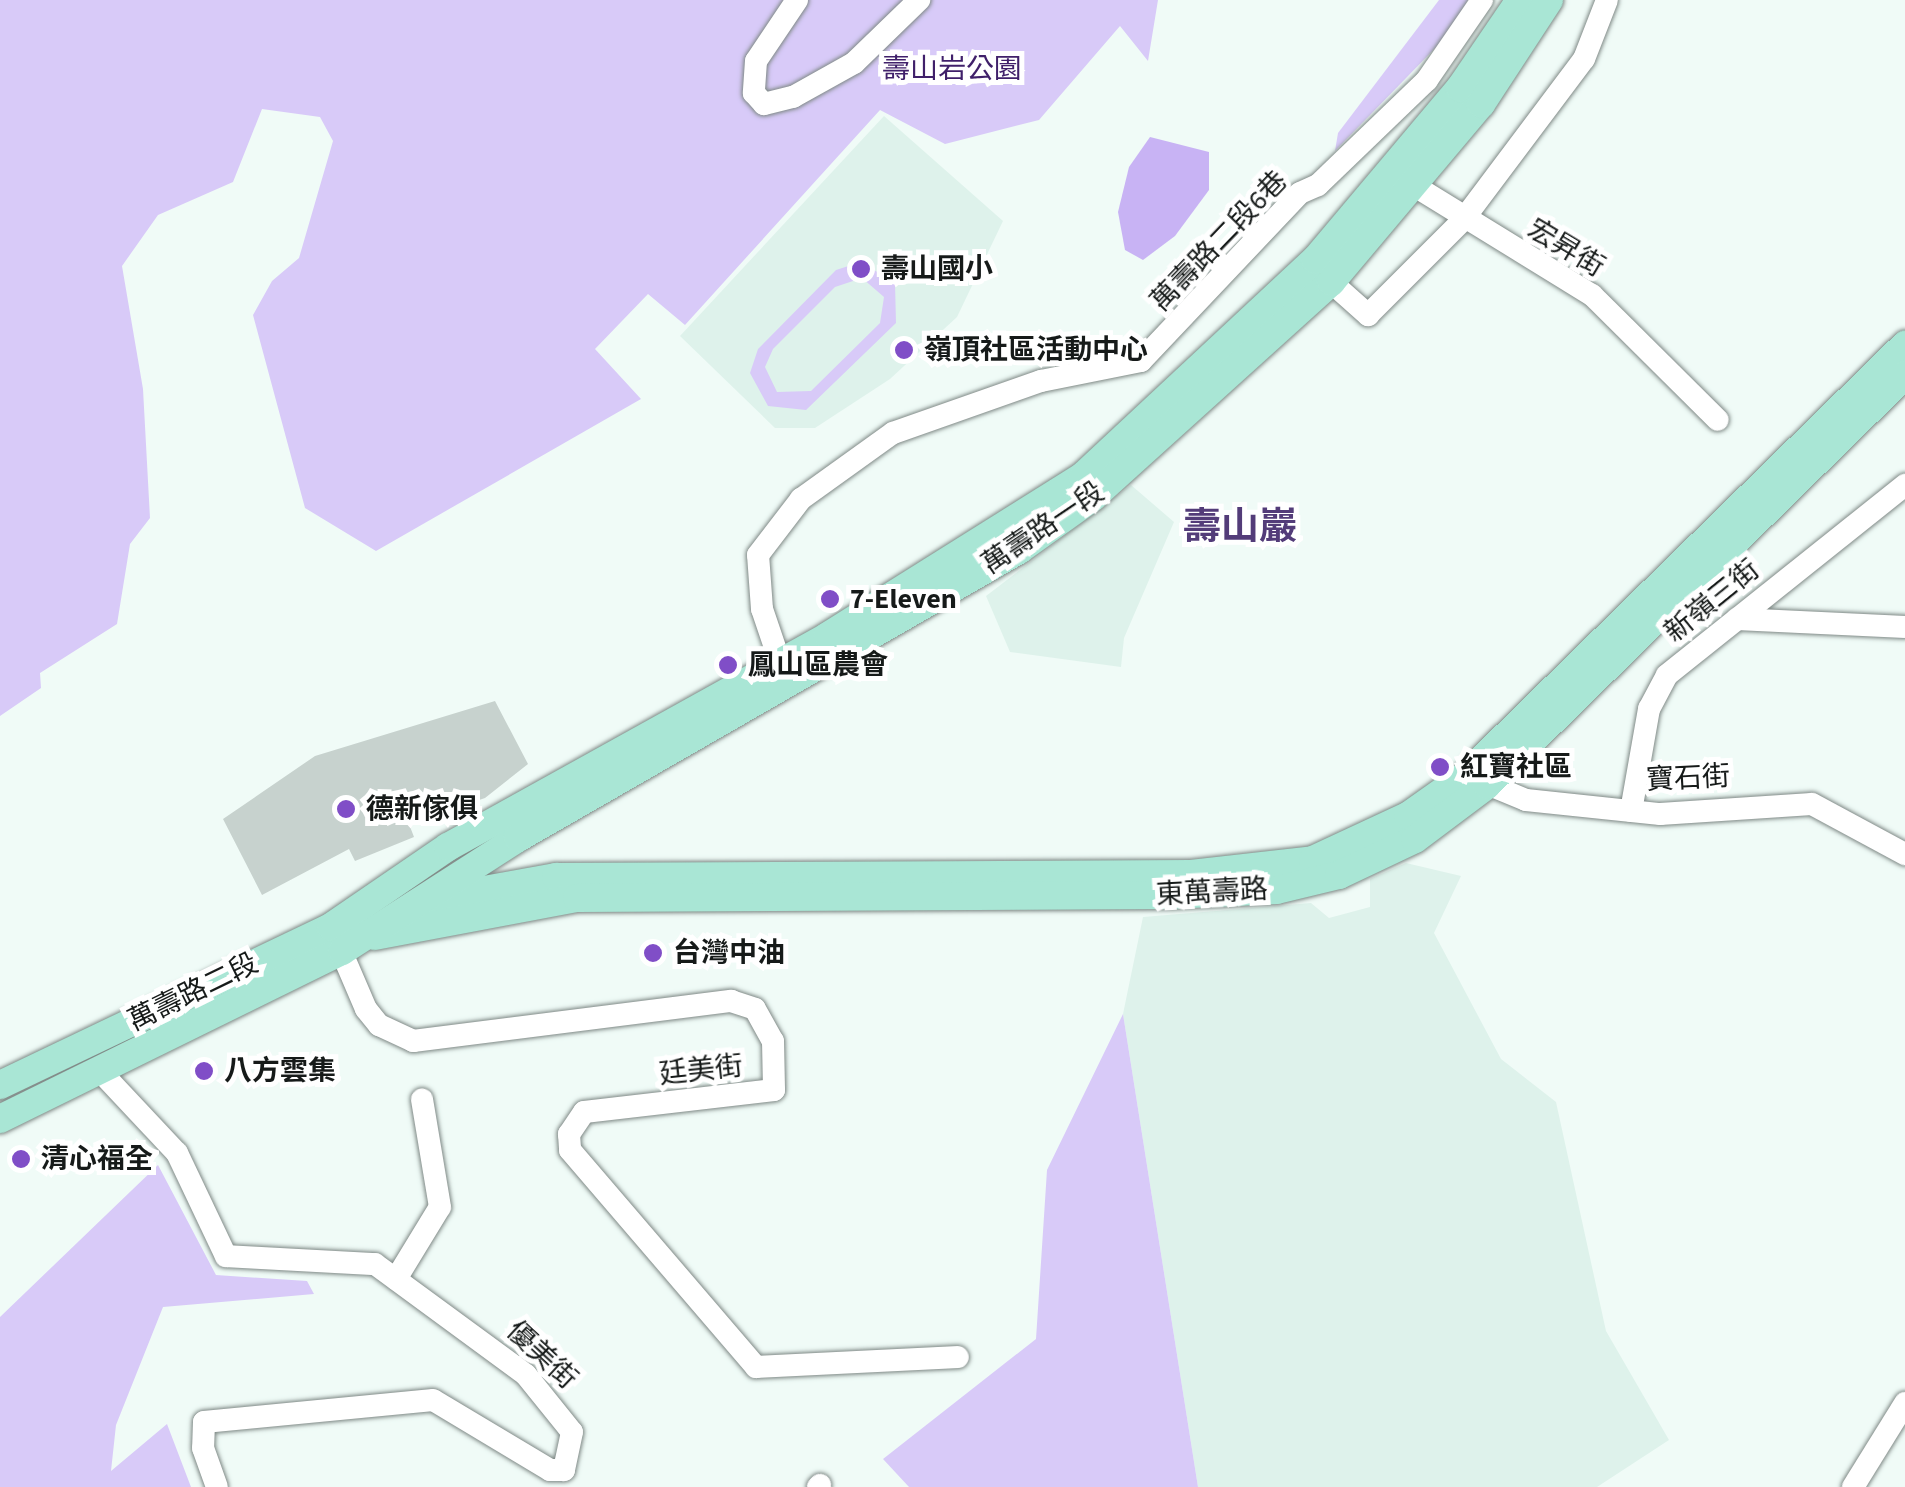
<!DOCTYPE html>
<meta charset="utf-8">
<style>
body{margin:0}
#map{position:relative;width:1905px;height:1487px;overflow:hidden;background:#f0fbf7;font-family:"Source Sans 3","Noto Sans TC",sans-serif}
div>[style]{position:absolute}
.built>*{inset:0;background:#def2eb}
.green>*{inset:0;background:#d8caf8}
.water>*{inset:0;background:#c8b3f4}
.building>*{inset:0;background:#c7d2ce}
.roads{filter:drop-shadow(0 0 2px #7f8986) drop-shadow(0 0 2px #7f8986)}
.minor>*{height:22px;margin:-11px;padding:0 11px;transform-origin:11px;border-radius:11px;background:#fff}
.major>*{height:28px;margin:-14px;padding:0 14px;transform-origin:14px;border-radius:14px;background:#a9e6d5}
.dots>*{width:28px;height:28px;translate:-50% -50%;box-sizing:border-box;border:5px solid #fff;border-radius:50%}
span{translate:-50% -50%;white-space:nowrap;text-align:center;line-height:1.15;-webkit-text-stroke:10px #fff;paint-order:stroke}
.park-label{font-size:28px;color:#40206a}
.street-label{font-size:28px;color:#161a19}
.poi-label{font-size:28px;color:#161a19;font-weight:700}
.left{translate:0 -50%;text-align:left}
.district-label{font-size:38px;color:#533c79;font-weight:700}
</style>
<div id="map">
<div class="built">
<i style="clip-path:polygon(884px 116px,1003px 221px,957px 317px,890px 379px,815px 428px,775px 428px,680px 336px)"></i>
<i style="clip-path:polygon(1131px 485px,1174px 522px,1124px 638px,1121px 667px,1010px 652px,986px 596px)"></i>
<i style="clip-path:polygon(1406px 863px,1461px 876px,1434px 933px,1501px 1059px,1556px 1102px,1606px 1331px,1669px 1440px,1597px 1487px,1198px 1487px,1123px 1014px,1143px 917px,1311px 903px,1329px 918px,1370px 907px,1370px 879px)"></i>
</div>
<div class="green">
<i style="clip-path:polygon(0 0,1158px 0,1148px 61px,1120px 26px,1039px 120px,945px 144px,880px 110px,685px 325px,648px 294px,595px 349px,641px 399px,376px 551px,305px 508px,253px 315px,272px 281px,299px 258px,333px 141px,320px 117px,262px 109px,233px 182px,158px 215px,122px 266px,143px 389px,150px 518px,130px 544px,117px 624px,40px 673px,41px 688px,0 716px)"></i>
<i style="clip-path:polygon(1439px 0,1468px 0,1444px 39px,1335px 151px,1338px 133px)"></i>
<i style="clip-path:polygon(evenodd,861px 262px,895px 283px,896px 323px,806px 410px,768px 406px,750px 373px,758px 349px,836px 270px,861px 262px,862px 278px,884px 297px,880px 323px,811px 391px,777px 392px,765px 367px,773px 349px,835px 287px,862px 278px)"></i>
<i style="clip-path:polygon(1123px 1014px,1198px 1487px,909px 1487px,883px 1459px,1036px 1339px,1047px 1170px)"></i>
<i style="clip-path:polygon(158px 1165px,216px 1275px,307px 1281px,314px 1294px,163px 1307px,116px 1425px,111px 1471px,167px 1424px,191px 1487px,0 1487px,0 1317px)"></i>
</div>
<div class="water">
<i style="clip-path:polygon(1150px 137px,1209px 152px,1209px 190px,1175px 236px,1143px 260px,1125px 250px,1118px 212px,1129px 167px)"></i>
</div>
<div class="building">
<i style="clip-path:polygon(495px 701px,528px 764px,485px 798px,409px 824px,414px 837px,355px 861px,349px 849px,262px 895px,223px 819px,315px 756px)"></i>
</div>
<div class="roads">
<div class="minor">
<i style="left:797px;top:0;width:73px;rotate:123.9deg"></i>
<i style="left:756px;top:61px;width:32px;rotate:94deg"></i>
<i style="left:754px;top:93px;width:15px;rotate:48deg"></i>
<i style="left:764px;top:104px;width:30px;rotate:-14deg"></i>
<i style="left:793px;top:97px;width:70px;rotate:-29.1deg"></i>
<i style="left:854px;top:63px;width:91px;rotate:-44.1deg"></i>
<i style="left:1413px;top:185px;width:210px;rotate:31.6deg"></i>
<i style="left:1592px;top:295px;width:177px;rotate:44.8deg"></i>
<i style="left:1331px;top:282px;width:50px;rotate:41.7deg"></i>
<i style="left:1368px;top:315px;width:134px;rotate:-45deg"></i>
<i style="left:1463px;top:220px;width:201px;rotate:-53.1deg"></i>
<i style="left:1584px;top:59px;width:63px;rotate:-68.7deg"></i>
<i style="left:1737px;top:619px;width:168px;rotate:2.7deg"></i>
<i style="left:785px;top:677px;width:72px;rotate:-108.7deg"></i>
<i style="left:762px;top:609px;width:54px;rotate:-94.2deg"></i>
<i style="left:758px;top:555px;width:71px;rotate:-52.5deg"></i>
<i style="left:801px;top:499px;width:113px;rotate:-35.7deg"></i>
<i style="left:893px;top:433px;width:157px;rotate:-19.4deg"></i>
<i style="left:1041px;top:381px;width:102px;rotate:-11.3deg"></i>
<i style="left:1141px;top:361px;width:231px;rotate:-46.6deg"></i>
<i style="left:1300px;top:193px;width:20px;rotate:-24deg"></i>
<i style="left:1318px;top:185px;width:151px;rotate:-43.9deg"></i>
<i style="left:1427px;top:80px;width:97px;rotate:-55.5deg"></i>
<i style="left:1473px;top:778px;width:57px;rotate:22.5deg"></i>
<i style="left:1526px;top:800px;width:135px;rotate:6deg"></i>
<i style="left:1660px;top:814px;width:152px;rotate:-3.8deg"></i>
<i style="left:1812px;top:804px;width:106px;rotate:28.3deg"></i>
<i style="left:1631px;top:811px;width:104px;rotate:-80deg"></i>
<i style="left:1649px;top:709px;width:38px;rotate:-62deg"></i>
<i style="left:1667px;top:675px;width:305px;rotate:-38.6deg"></i>
<i style="left:336px;top:939px;width:76px;rotate:66.8deg"></i>
<i style="left:366px;top:1009px;width:21px;rotate:51deg"></i>
<i style="left:379px;top:1025px;width:38px;rotate:25deg"></i>
<i style="left:413px;top:1041px;width:321px;rotate:-7.2deg"></i>
<i style="left:731px;top:1001px;width:25px;rotate:18deg"></i>
<i style="left:755px;top:1009px;width:37px;rotate:61deg"></i>
<i style="left:773px;top:1041px;width:49px;rotate:88.8deg"></i>
<i style="left:774px;top:1090px;width:191px;rotate:173.4deg"></i>
<i style="left:584px;top:1112px;width:27px;rotate:124deg"></i>
<i style="left:569px;top:1134px;width:16px;rotate:86deg"></i>
<i style="left:570px;top:1150px;width:286px;rotate:49.4deg"></i>
<i style="left:756px;top:1367px;width:202px;rotate:-2.8deg"></i>
<i style="left:100px;top:1071px;width:112px;rotate:46.8deg"></i>
<i style="left:177px;top:1153px;width:114px;rotate:64.6deg"></i>
<i style="left:226px;top:1256px;width:149px;rotate:3.1deg"></i>
<i style="left:375px;top:1264px;width:187px;rotate:36.3deg"></i>
<i style="left:526px;top:1375px;width:73px;rotate:51.1deg"></i>
<i style="left:572px;top:1432px;width:39px;rotate:102deg"></i>
<i style="left:564px;top:1470px;width:14px;rotate:180deg"></i>
<i style="left:550px;top:1470px;width:136px;rotate:-149.1deg"></i>
<i style="left:433px;top:1400px;width:230px;rotate:174.5deg"></i>
<i style="left:204px;top:1422px;width:26px;rotate:92deg"></i>
<i style="left:203px;top:1448px;width:41px;rotate:70.3deg"></i>
<i style="left:396px;top:1279px;width:84px;rotate:-58.6deg"></i>
<i style="left:440px;top:1207px;width:109px;rotate:-99.5deg"></i>
<i style="left:818px;top:1487px;width:3px;rotate:-45deg"></i>
<i style="left:1853px;top:1487px;width:99px;rotate:-58.2deg"></i>
</div>
<div class="major">
<i style="left:429px;top:900px;width:129px;rotate:-10.3deg"></i>
<i style="left:556px;top:877px;width:635px;rotate:-0.27deg"></i>
<i style="left:1191px;top:874px;width:123px;rotate:-6.5deg"></i>
<i style="left:1313px;top:860px;width:105px;rotate:-24.9deg"></i>
<i style="left:1408px;top:816px;width:71px;rotate:-35.3deg"></i>
<i style="left:1466px;top:775px;width:615px;rotate:-44.41deg"></i>
<i style="left:375px;top:936px;width:206px;rotate:-10.7deg"></i>
<i style="left:577px;top:898px;width:592px;rotate:-0.29deg"></i>
<i style="left:1169px;top:895px;width:108px;rotate:-2.7deg"></i>
<i style="left:1277px;top:890px;width:64px;rotate:-13.6deg"></i>
<i style="left:1339px;top:875px;width:84px;rotate:-25.3deg"></i>
<i style="left:1415px;top:839px;width:90px;rotate:-36.9deg"></i>
<i style="left:1487px;top:785px;width:586px;rotate:-44.45deg"></i>
<i style="left:0;top:1085px;width:367px;rotate:-25.5deg"></i>
<i style="left:331px;top:927px;width:142px;rotate:-34.4deg"></i>
<i style="left:448px;top:847px;width:435px;rotate:-29deg"></i>
<i style="left:828px;top:636px;width:301px;rotate:-32.1deg"></i>
<i style="left:1083px;top:476px;width:317px;rotate:-43deg"></i>
<i style="left:1315px;top:260px;width:225px;rotate:-49.9deg"></i>
<i style="left:1460px;top:88px;width:107px;rotate:-55.7deg"></i>
<i style="left:0;top:1119px;width:381px;rotate:-26.2deg"></i>
<i style="left:342px;top:951px;width:209px;rotate:-32.7deg"></i>
<i style="left:518px;top:838px;width:578px;rotate:-29.89deg"></i>
<i style="left:1019px;top:550px;width:91px;rotate:-35.6deg"></i>
<i style="left:1093px;top:497px;width:321px;rotate:-42.1deg"></i>
<i style="left:1331px;top:282px;width:233px;rotate:-49.9deg"></i>
<i style="left:1481px;top:104px;width:124px;rotate:-56.8deg"></i>
</div>
</div>
<div class="dots">
<i style="left:861px;top:269px;background:#804ec7"></i>
<i style="left:904px;top:350px;background:#804ec7"></i>
<i style="left:830px;top:599px;background:#804ec7"></i>
<i style="left:728px;top:665px;background:#804ec7"></i>
<i style="left:1440px;top:767px;background:#804ec7"></i>
<i style="left:346px;top:809px;background:#804ec7"></i>
<i style="left:653px;top:953px;background:#804ec7"></i>
<i style="left:204px;top:1071px;background:#804ec7"></i>
<i style="left:21px;top:1159px;background:#804ec7"></i>
</div>
<div class="park-label">
<span style="left:952px;top:69px">壽山岩公園</span>
</div>
<div class="street-label">
<span style="left:1219px;top:241px;rotate:-46deg">萬壽路二段6巷</span>
<span style="left:1566px;top:248px;rotate:31deg">宏昇街</span>
<span style="left:1043px;top:528px;rotate:-34deg">萬壽路一段</span>
<span style="left:1712px;top:601px;rotate:-39deg">新嶺三街</span>
<span style="left:1688px;top:778px;rotate:-3deg">寶石街</span>
<span style="left:1212px;top:892px;rotate:-3deg">東萬壽路</span>
<span style="left:193px;top:992px;rotate:-26deg">萬壽路二段</span>
<span style="left:701px;top:1070px;rotate:-6deg">廷美街</span>
<span style="left:542px;top:1355px;rotate:43deg">優美街</span>
</div>
<div class="poi-label">
<span class="left" style="left:881px;top:269px">壽山國小</span>
<span class="left" style="left:924px;top:350px">嶺頂社區活動中心</span>
<span class="left" style="left:850px;top:599px">7-Eleven</span>
<span class="left" style="left:748px;top:665px">鳳山區農會</span>
<span class="left" style="left:1460px;top:767px">紅寶社區</span>
<span class="left" style="left:366px;top:809px">德新傢俱</span>
<span class="left" style="left:673px;top:953px">台灣中油</span>
<span class="left" style="left:224px;top:1071px">八方雲集</span>
<span class="left" style="left:41px;top:1159px">清心福全</span>
</div>
<div class="district-label">
<span style="left:1240px;top:528px">壽山巖</span>
</div>
</div>
